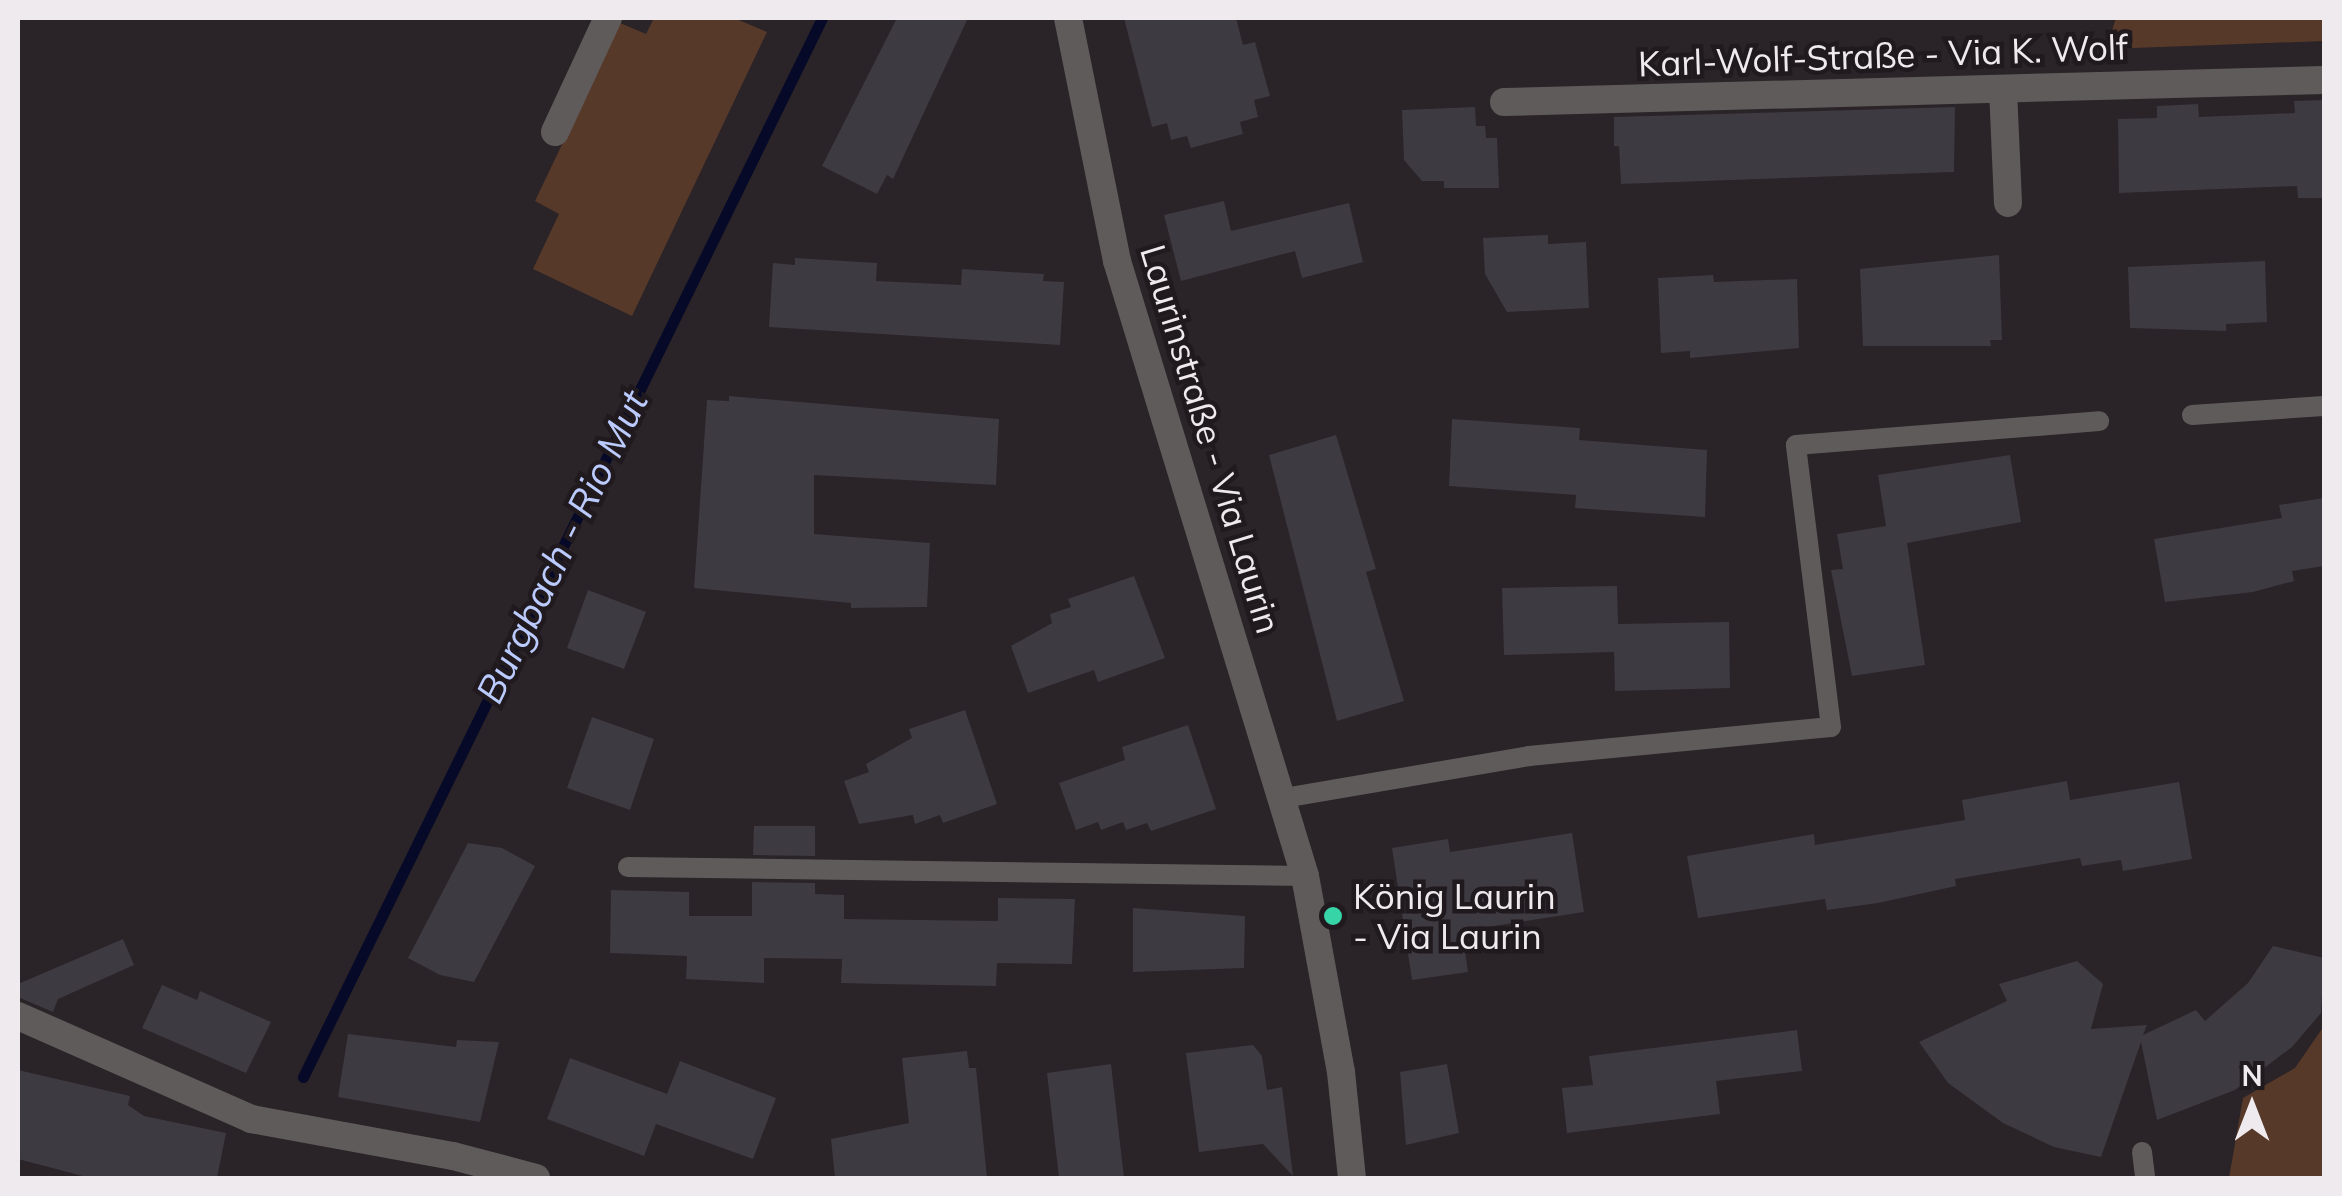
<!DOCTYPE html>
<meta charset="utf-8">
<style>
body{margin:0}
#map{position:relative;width:2342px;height:1196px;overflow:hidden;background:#2a2327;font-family:Mulish,sans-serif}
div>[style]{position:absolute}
.green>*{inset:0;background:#57392a}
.stream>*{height:11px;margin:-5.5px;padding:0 5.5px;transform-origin:5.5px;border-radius:5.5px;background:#060a28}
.building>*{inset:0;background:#3d3a41}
.service>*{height:20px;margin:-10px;padding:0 10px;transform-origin:10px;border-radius:10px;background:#5f5b5b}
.minor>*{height:28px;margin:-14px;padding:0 14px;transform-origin:14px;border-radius:14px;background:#5f5b5b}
.dots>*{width:28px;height:28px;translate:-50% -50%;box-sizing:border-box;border:5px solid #201a1e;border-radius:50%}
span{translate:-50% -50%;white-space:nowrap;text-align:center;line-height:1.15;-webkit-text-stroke:9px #201a1e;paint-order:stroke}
.street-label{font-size:35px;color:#eeeaed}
.poi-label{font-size:35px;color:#eeeaed}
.left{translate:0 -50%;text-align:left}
.water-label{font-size:38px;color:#bbcbfe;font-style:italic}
.frame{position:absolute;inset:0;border:20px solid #eeeaed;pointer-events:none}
.north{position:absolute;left:2202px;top:1056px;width:100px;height:100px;-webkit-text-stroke:8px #201a1e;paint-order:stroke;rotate:0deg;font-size:28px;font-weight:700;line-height:40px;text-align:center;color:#eeeaed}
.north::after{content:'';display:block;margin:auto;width:35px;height:45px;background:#eeeaed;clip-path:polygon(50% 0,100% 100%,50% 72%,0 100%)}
</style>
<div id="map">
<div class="green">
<i style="clip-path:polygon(654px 18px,734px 18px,767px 32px,632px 316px,533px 269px,559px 214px,535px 201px,620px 23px,646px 34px)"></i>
<i style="clip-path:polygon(2116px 18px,2324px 18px,2324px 41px,2106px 49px)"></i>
<i style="clip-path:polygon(2324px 1026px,2324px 1178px,2229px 1178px,2243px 1098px,2295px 1068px)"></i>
</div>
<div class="stream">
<i style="left:303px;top:1077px;width:1179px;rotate:-63.89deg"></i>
</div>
<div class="building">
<i style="clip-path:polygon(897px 18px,968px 18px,893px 179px,887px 175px,877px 194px,822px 166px)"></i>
<i style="clip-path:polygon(1124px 18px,1236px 18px,1243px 45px,1255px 42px,1270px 96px,1254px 100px,1258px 117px,1240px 122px,1243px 134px,1191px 148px,1187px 136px,1171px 140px,1167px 123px,1152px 127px)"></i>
<i style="clip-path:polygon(2324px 100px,2324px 198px,2298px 198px,2297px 186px,2119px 193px,2118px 119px,2157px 118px,2157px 106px,2198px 104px,2199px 117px,2295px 113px,2294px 101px)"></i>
<i style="clip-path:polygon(1475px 107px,1476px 126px,1485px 126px,1486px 138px,1497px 138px,1499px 188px,1444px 188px,1444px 181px,1422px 181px,1404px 160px,1402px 110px)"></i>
<i style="clip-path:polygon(1955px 107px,1954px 172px,1621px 184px,1619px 146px,1614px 146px,1614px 117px)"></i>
<i style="clip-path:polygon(1224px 201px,1231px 231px,1349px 203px,1363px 262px,1302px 278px,1295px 251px,1181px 281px,1164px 215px)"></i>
<i style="clip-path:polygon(1548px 235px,1548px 244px,1586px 242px,1589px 308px,1507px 312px,1485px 274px,1483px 238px)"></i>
<i style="clip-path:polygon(1999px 255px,2002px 340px,1990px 340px,1991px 346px,1863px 346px,1860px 269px)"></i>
<i style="clip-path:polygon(795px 258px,877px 263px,876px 281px,961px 285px,962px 269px,1044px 274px,1043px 281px,1064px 282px,1060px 345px,769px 327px,773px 263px,795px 265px)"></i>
<i style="clip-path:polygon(2265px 261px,2267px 322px,2226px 324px,2226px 331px,2130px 328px,2128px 267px)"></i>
<i style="clip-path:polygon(1713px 275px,1714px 282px,1797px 279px,1799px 348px,1690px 358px,1690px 351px,1661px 353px,1658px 278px)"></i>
<i style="clip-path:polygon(729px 396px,999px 419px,996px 485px,814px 475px,814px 534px,930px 543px,927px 607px,851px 608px,851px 603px,694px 588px,707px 400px,729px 401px)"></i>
<i style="clip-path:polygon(1452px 419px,1580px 428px,1579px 440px,1707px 450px,1705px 517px,1575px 508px,1576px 495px,1449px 486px)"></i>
<i style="clip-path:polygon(1336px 435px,1376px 569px,1366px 572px,1404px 701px,1337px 721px,1269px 455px)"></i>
<i style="clip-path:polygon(2010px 455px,2021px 522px,1907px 543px,1925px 665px,1852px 676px,1831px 570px,1843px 569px,1837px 534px,1886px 526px,1878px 475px)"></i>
<i style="clip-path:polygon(2324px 498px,2324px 566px,2292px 571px,2294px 581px,2253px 592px,2165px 602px,2154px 539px,2282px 518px,2279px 505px)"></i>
<i style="clip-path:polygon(1134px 576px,1165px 658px,1098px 682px,1094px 670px,1028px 693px,1011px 646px,1052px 623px,1050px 614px,1071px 607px,1068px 599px)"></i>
<i style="clip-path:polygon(1617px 586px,1618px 624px,1729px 622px,1730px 688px,1615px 691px,1614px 652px,1504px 655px,1502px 588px)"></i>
<i style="clip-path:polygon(588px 590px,646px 612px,624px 669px,567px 648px)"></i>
<i style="clip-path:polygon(965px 710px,997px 804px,943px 823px,940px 815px,915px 824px,913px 815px,859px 824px,844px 781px,869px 772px,866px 764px,912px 738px,909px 729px)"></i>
<i style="clip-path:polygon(592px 717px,654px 739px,630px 810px,567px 788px)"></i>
<i style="clip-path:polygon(1188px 725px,1216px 809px,1151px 831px,1147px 823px,1126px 830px,1123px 822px,1101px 830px,1098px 822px,1076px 830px,1059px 783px,1125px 760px,1122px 747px)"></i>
<i style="clip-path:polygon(2067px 781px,2070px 800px,2179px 782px,2192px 859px,2123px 871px,2121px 860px,2082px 866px,2080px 858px,1955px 879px,1956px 886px,1878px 903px,1827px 910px,1825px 899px,1698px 918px,1687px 856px,1814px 834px,1815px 845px,1965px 820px,1962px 800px)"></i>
<i style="clip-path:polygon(754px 826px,815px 826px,815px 856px,753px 855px)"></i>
<i style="clip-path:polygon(1572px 833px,1584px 912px,1462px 931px,1468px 972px,1412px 980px,1392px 848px,1448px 839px,1450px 852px)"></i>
<i style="clip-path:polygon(468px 843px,502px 848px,535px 866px,474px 982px,440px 975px,408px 958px)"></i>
<i style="clip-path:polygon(752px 882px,815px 883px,815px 894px,844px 895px,844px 919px,998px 921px,998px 898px,1075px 899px,1072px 964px,997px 963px,996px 986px,880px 984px,841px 983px,842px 959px,764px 958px,764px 983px,686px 979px,687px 956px,610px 953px,611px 890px,689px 892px,689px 916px,752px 916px)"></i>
<i style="clip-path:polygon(1133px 908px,1245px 916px,1244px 968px,1133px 972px)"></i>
<i style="clip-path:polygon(123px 939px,134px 965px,58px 999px,53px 1012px,18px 997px,18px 984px)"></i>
<i style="clip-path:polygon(2273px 946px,2324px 958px,2321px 1013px,2292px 1047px,2235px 1090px,2157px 1120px,2141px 1042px,2101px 1157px,2054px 1147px,2003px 1123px,1948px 1083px,1919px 1042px,2007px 1001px,1999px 984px,2077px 961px,2103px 984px,2091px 1029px,2147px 1025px,2143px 1035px,2196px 1010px,2205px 1021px,2248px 983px)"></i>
<i style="clip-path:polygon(162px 985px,197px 1000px,200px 991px,271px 1022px,246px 1073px,142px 1028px)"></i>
<i style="clip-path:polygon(1797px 1030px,1802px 1071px,1716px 1081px,1720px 1114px,1567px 1133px,1562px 1088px,1593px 1085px,1589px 1056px)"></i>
<i style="clip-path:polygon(348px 1034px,456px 1047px,457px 1040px,499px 1042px,480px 1122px,338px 1097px)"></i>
<i style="clip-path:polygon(1253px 1045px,1262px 1056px,1267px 1090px,1282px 1087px,1293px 1176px,1263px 1144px,1199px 1152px,1186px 1053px)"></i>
<i style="clip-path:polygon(967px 1051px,969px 1068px,976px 1068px,987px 1178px,835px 1178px,831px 1139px,909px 1123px,902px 1058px)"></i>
<i style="clip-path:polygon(570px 1058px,667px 1094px,680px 1061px,776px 1098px,753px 1159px,656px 1124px,644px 1156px,547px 1119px)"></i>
<i style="clip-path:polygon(1111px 1064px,1124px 1178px,1059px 1178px,1047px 1073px)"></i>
<i style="clip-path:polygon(1447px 1064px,1459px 1133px,1406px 1145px,1400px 1072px)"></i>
<i style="clip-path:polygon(18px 1070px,130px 1096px,128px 1105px,144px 1116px,226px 1133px,217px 1178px,90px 1178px,18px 1159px)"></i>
</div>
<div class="service">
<i style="left:2192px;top:415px;width:132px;rotate:-3.9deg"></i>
<i style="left:1284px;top:798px;width:249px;rotate:-9.7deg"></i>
<i style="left:1529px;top:756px;width:303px;rotate:-5.5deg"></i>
<i style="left:1831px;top:727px;width:284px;rotate:-97.1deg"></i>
<i style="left:1796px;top:445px;width:304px;rotate:-4.5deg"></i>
<i style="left:628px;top:867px;width:677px;rotate:0.76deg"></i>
<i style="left:2142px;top:1152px;width:26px;rotate:83deg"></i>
</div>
<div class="minor">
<i style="left:1068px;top:18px;width:248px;rotate:78.6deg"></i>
<i style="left:1117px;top:261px;width:643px;rotate:73deg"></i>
<i style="left:1305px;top:876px;width:199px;rotate:79.6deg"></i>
<i style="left:1341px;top:1072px;width:107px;rotate:84.1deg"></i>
<i style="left:2003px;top:89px;width:114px;rotate:87.5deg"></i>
<i style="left:1504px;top:102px;width:820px;rotate:-1.54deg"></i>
<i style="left:555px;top:132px;width:126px;rotate:-65.1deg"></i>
<i style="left:18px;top:1016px;width:255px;rotate:23.8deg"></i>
<i style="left:251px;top:1119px;width:205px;rotate:10.4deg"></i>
<i style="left:453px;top:1156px;width:86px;rotate:14.8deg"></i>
</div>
<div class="dots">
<i style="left:1333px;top:916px;background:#36d4a7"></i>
</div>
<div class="street-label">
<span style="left:1883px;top:55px;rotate:-2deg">Karl-Wolf-Straße - Via K. Wolf</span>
<span style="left:1211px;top:439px;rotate:73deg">Laurinstraße - Via Laurin</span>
</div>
<div class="poi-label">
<span class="left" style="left:1353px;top:916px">König Laurin<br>- Via Laurin</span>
</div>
<div class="water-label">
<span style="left:562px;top:547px;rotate:-64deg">Burgbach - Rio Mut</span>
</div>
<div class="frame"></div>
<div class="north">N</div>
</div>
